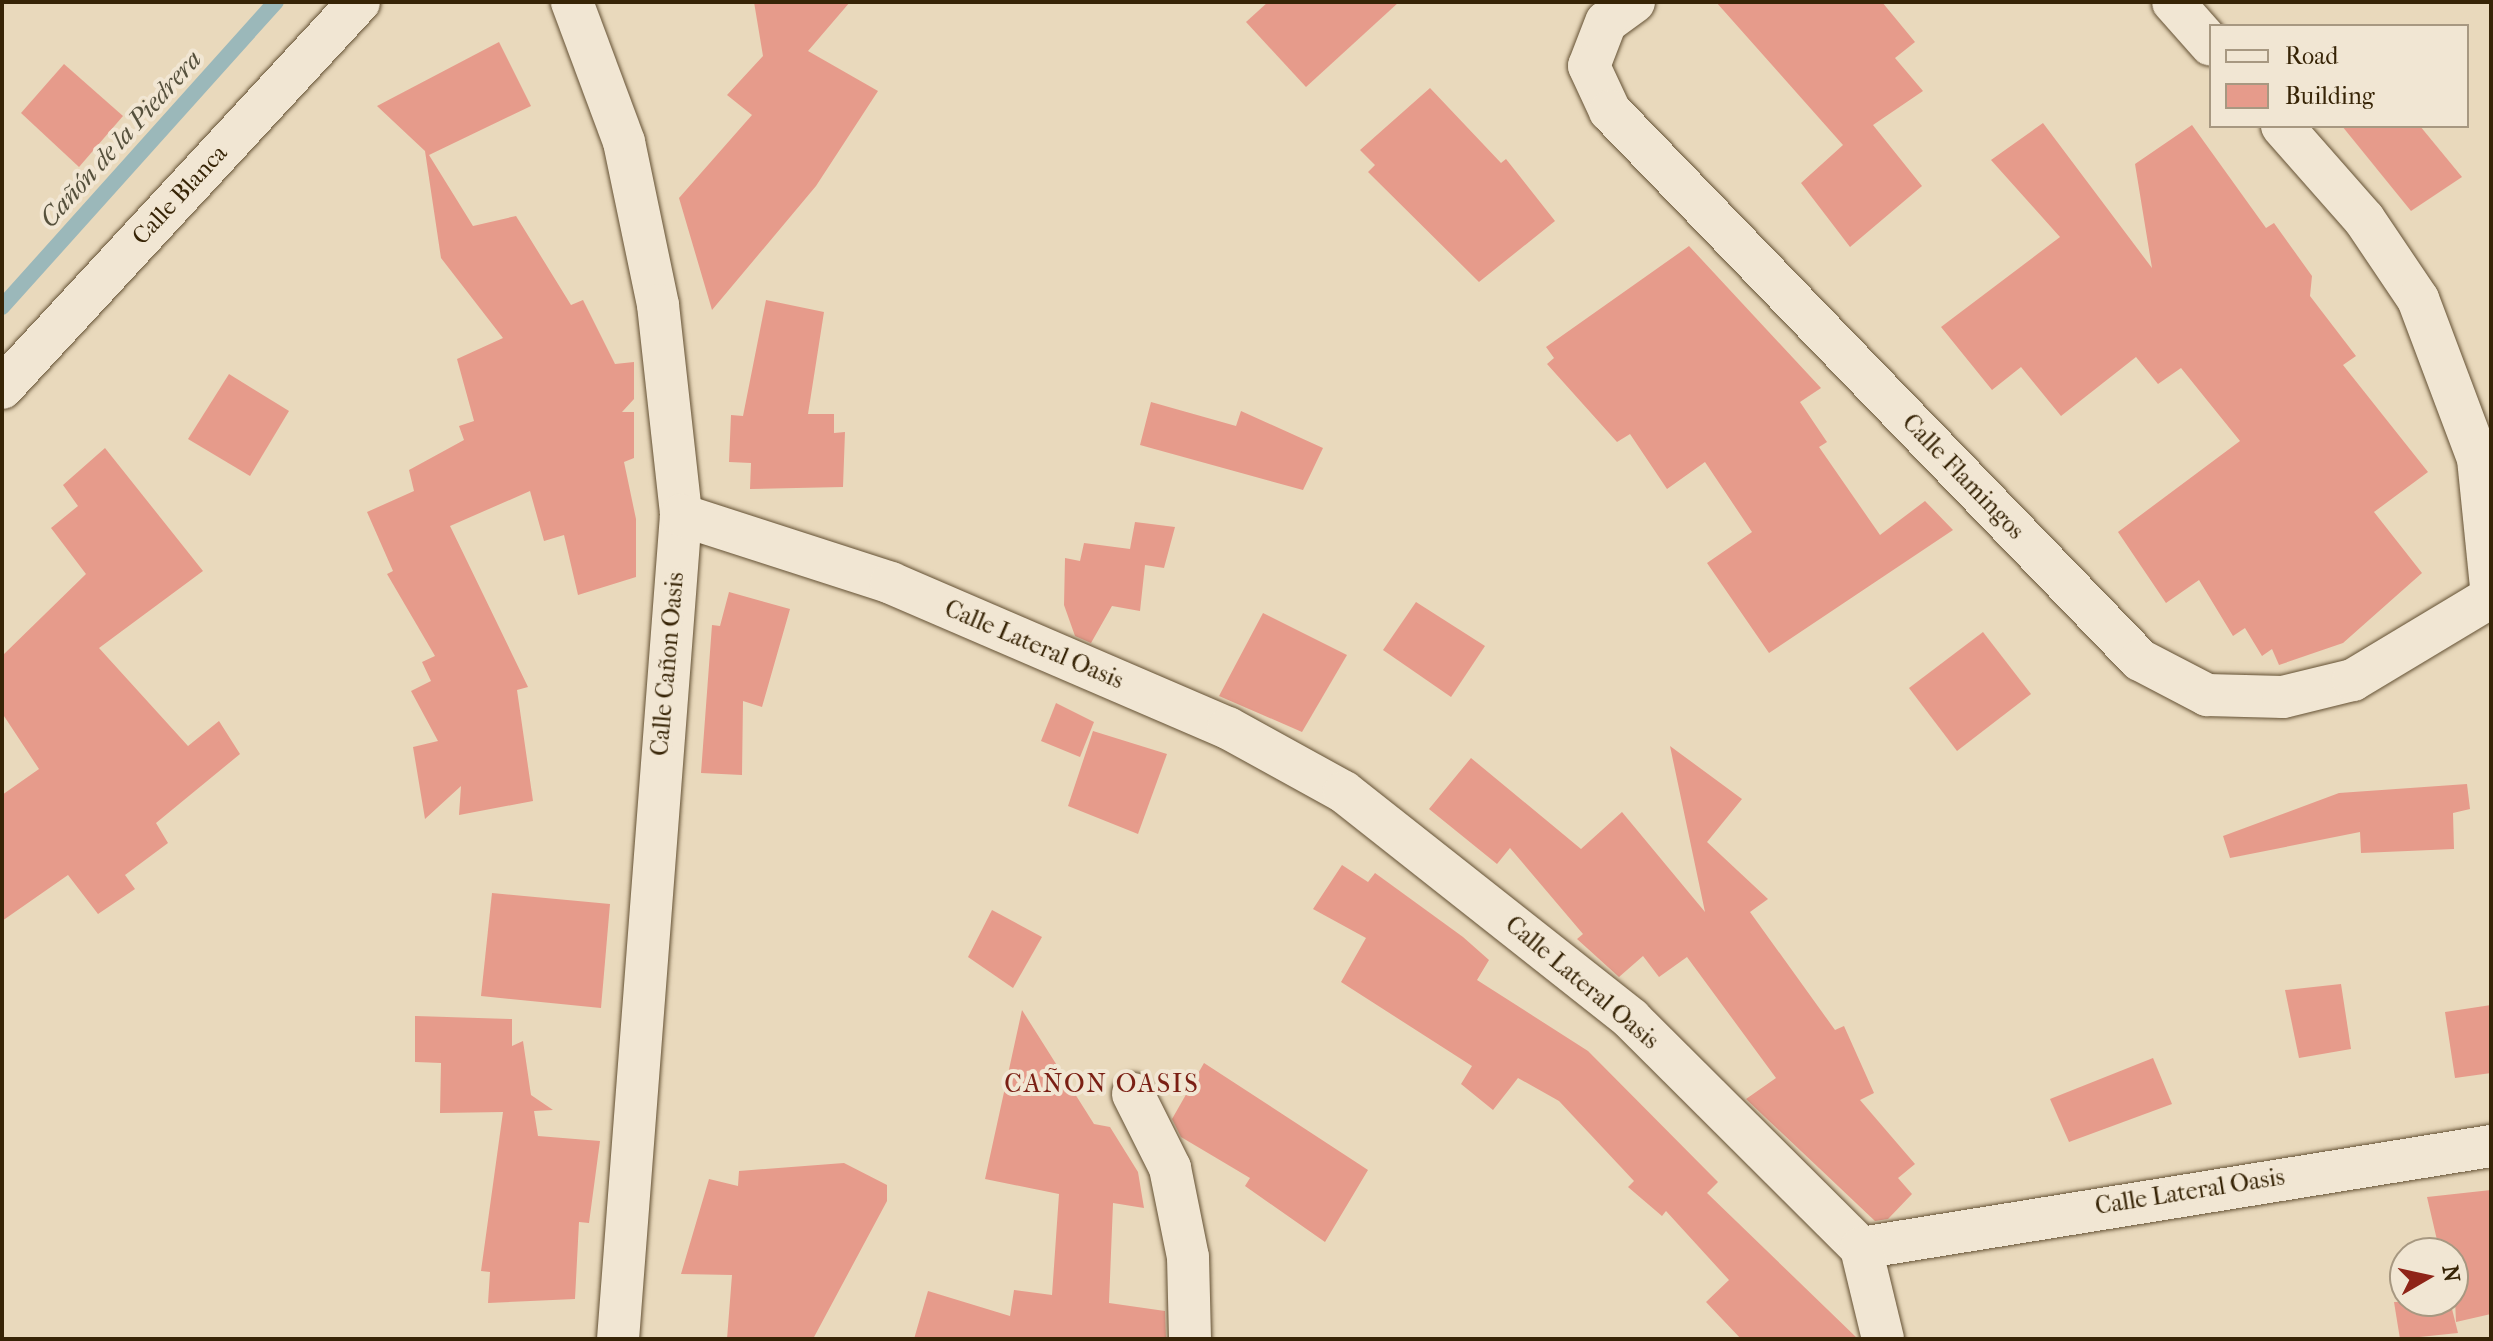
<!DOCTYPE html>
<meta charset="utf-8">
<style>
body{margin:0}
#map{position:relative;width:2493px;height:1341px;overflow:hidden;background:#e9d9bc;font-family:"IM FELL French Canon",serif}
div>[style]{position:absolute}
.stream>*{height:16px;margin:-8px;padding:0 8px;transform-origin:8px;border-radius:8px;background:#9bb8ba}
.building>*{inset:0;background:#e69b8b}
.roads{filter:drop-shadow(0 0 2px #645134) drop-shadow(0 0 2px #645134)}
.street>*{height:42px;margin:-21px;padding:0 21px;transform-origin:21px;border-radius:21px;background:#f1e6d3}
span{translate:-50% -50%;white-space:nowrap;text-align:center;line-height:1.15;-webkit-text-stroke:8px #f1e6d3;paint-order:stroke}
.street-label{font-size:24px;color:#372406}
.water-label{font-size:26px;color:#55503c;font-style:italic}
.neighbourhood-label{font-size:26px;color:#7a1f14;letter-spacing:2px}
.frame{position:absolute;inset:0;border:4px solid #372406;pointer-events:none}
.legend{position:absolute;left:2209px;top:24px;width:260px;height:104px;box-sizing:border-box;background:#f1e6d3;border:2px solid #a79881;margin:0;padding:10px 14px;list-style:none;font-size:24px;color:#372406}
.legend li{display:flex;align-items:center;gap:16px;height:40px}
.legend b{width:40px;border:2px solid #a79881}
.north{position:absolute;left:2389px;top:1237px;width:80px;height:80px;box-sizing:border-box;background:#f1e6d3;border:2px solid #a79881;border-radius:50%;rotate:81deg;font-size:22px;font-weight:700;line-height:32px;text-align:center;color:#372406}
.north::after{content:'';display:block;margin:auto;width:28px;height:36px;background:#8f2418;clip-path:polygon(50% 0,100% 100%,50% 72%,0 100%)}
</style>
<div id="map">
<div class="stream">
<i style="left:2px;top:307px;width:410px;rotate:-48.1deg"></i>
</div>
<div class="building">
<i style="clip-path:polygon(754px 2px,850px 2px,808px 51px,878px 91px,816px 186px,712px 310px,679px 198px,752px 115px,727px 95px,763px 56px)"></i>
<i style="clip-path:polygon(1268px 2px,1399px 2px,1306px 87px,1246px 22px)"></i>
<i style="clip-path:polygon(1716px 2px,1882px 2px,1915px 42px,1895px 58px,1923px 91px,1873px 125px,1922px 186px,1850px 247px,1801px 183px,1843px 145px)"></i>
<i style="clip-path:polygon(499px 42px,531px 106px,429px 155px,473px 226px,516px 216px,571px 305px,583px 300px,615px 364px,634px 362px,634px 399px,622px 412px,634px 412px,634px 458px,624px 462px,636px 519px,636px 577px,578px 595px,564px 535px,544px 541px,530px 491px,450px 526px,528px 687px,517px 690px,533px 801px,459px 815px,461px 786px,425px 819px,413px 747px,438px 741px,411px 691px,431px 681px,422px 662px,435px 656px,387px 574px,393px 571px,367px 512px,414px 491px,409px 470px,464px 440px,459px 426px,474px 421px,457px 359px,503px 338px,441px 258px,425px 151px,377px 106px)"></i>
<i style="clip-path:polygon(64px 64px,123px 116px,79px 167px,21px 113px)"></i>
<i style="clip-path:polygon(1430px 88px,1501px 163px,1506px 159px,1555px 221px,1479px 282px,1368px 172px,1375px 165px,1360px 150px)"></i>
<i style="clip-path:polygon(2043px 123px,2152px 268px,2135px 164px,2192px 125px,2266px 228px,2274px 223px,2312px 276px,2310px 296px,2356px 356px,2343px 365px,2428px 472px,2374px 512px,2422px 573px,2343px 643px,2279px 665px,2272px 649px,2262px 656px,2245px 628px,2233px 636px,2199px 580px,2166px 603px,2118px 532px,2240px 441px,2181px 368px,2158px 384px,2136px 357px,2061px 416px,2021px 367px,1992px 390px,1941px 327px,2060px 237px,1991px 160px)"></i>
<i style="clip-path:polygon(2342px 126px,2420px 126px,2462px 177px,2411px 211px)"></i>
<i style="clip-path:polygon(1689px 246px,1821px 388px,1800px 402px,1827px 442px,1819px 447px,1880px 535px,1925px 501px,1953px 530px,1769px 653px,1707px 563px,1752px 532px,1705px 462px,1667px 489px,1630px 434px,1617px 442px,1547px 364px,1554px 358px,1546px 347px)"></i>
<i style="clip-path:polygon(766px 300px,824px 312px,808px 414px,834px 414px,834px 433px,845px 432px,843px 487px,750px 489px,751px 463px,729px 462px,731px 415px,743px 416px)"></i>
<i style="clip-path:polygon(229px 374px,289px 411px,250px 476px,188px 439px)"></i>
<i style="clip-path:polygon(1151px 402px,1236px 426px,1241px 411px,1323px 448px,1303px 490px,1140px 445px)"></i>
<i style="clip-path:polygon(105px 448px,203px 571px,99px 648px,188px 746px,219px 721px,240px 754px,156px 823px,168px 843px,125px 875px,135px 889px,98px 914px,68px 875px,2px 921px,2px 795px,39px 769px,2px 713px,2px 656px,86px 574px,51px 528px,78px 506px,63px 485px)"></i>
<i style="clip-path:polygon(1135px 522px,1175px 527px,1164px 568px,1145px 565px,1140px 611px,1112px 606px,1091px 643px,1075px 636px,1064px 605px,1065px 558px,1080px 561px,1084px 543px,1130px 549px)"></i>
<i style="clip-path:polygon(729px 592px,790px 609px,762px 707px,743px 701px,742px 775px,701px 773px,712px 625px,720px 626px)"></i>
<i style="clip-path:polygon(1416px 602px,1485px 646px,1451px 697px,1383px 650px)"></i>
<i style="clip-path:polygon(1263px 613px,1347px 655px,1302px 732px,1219px 696px)"></i>
<i style="clip-path:polygon(1983px 632px,2031px 694px,1957px 751px,1909px 688px)"></i>
<i style="clip-path:polygon(1056px 703px,1094px 722px,1080px 757px,1041px 741px)"></i>
<i style="clip-path:polygon(1093px 731px,1167px 754px,1138px 834px,1068px 806px)"></i>
<i style="clip-path:polygon(1670px 746px,1742px 799px,1707px 842px,1768px 899px,1750px 912px,1835px 1030px,1844px 1026px,1874px 1093px,1860px 1100px,1915px 1164px,1898px 1178px,1912px 1194px,1888px 1219px,1875px 1221px,1746px 1099px,1776px 1078px,1687px 957px,1659px 977px,1643px 956px,1619px 977px,1577px 939px,1583px 934px,1510px 848px,1497px 864px,1429px 809px,1471px 758px,1581px 849px,1622px 812px,1705px 912px)"></i>
<i style="clip-path:polygon(2467px 784px,2470px 809px,2453px 813px,2454px 849px,2361px 853px,2360px 832px,2230px 858px,2223px 836px,2339px 793px)"></i>
<i style="clip-path:polygon(1342px 865px,1368px 882px,1375px 873px,1463px 937px,1489px 960px,1477px 980px,1588px 1051px,1718px 1182px,1707px 1193px,1858px 1339px,1741px 1339px,1706px 1302px,1729px 1280px,1666px 1211px,1662px 1216px,1628px 1187px,1634px 1181px,1559px 1101px,1518px 1078px,1493px 1110px,1461px 1084px,1472px 1066px,1341px 982px,1366px 938px,1313px 909px)"></i>
<i style="clip-path:polygon(492px 893px,610px 904px,601px 1008px,481px 996px)"></i>
<i style="clip-path:polygon(992px 910px,1042px 937px,1013px 988px,968px 957px)"></i>
<i style="clip-path:polygon(2341px 984px,2351px 1049px,2299px 1058px,2285px 990px)"></i>
<i style="clip-path:polygon(2491px 1005px,2491px 1073px,2455px 1078px,2445px 1012px)"></i>
<i style="clip-path:polygon(1022px 1010px,1094px 1124px,1110px 1127px,1138px 1172px,1144px 1208px,1113px 1203px,1109px 1303px,1165px 1311px,1166px 1339px,914px 1339px,928px 1291px,1010px 1316px,1014px 1290px,1052px 1295px,1059px 1194px,985px 1179px)"></i>
<i style="clip-path:polygon(415px 1016px,512px 1019px,512px 1046px,523px 1041px,531px 1095px,553px 1110px,534px 1111px,538px 1136px,600px 1141px,589px 1223px,579px 1222px,575px 1299px,488px 1303px,490px 1272px,481px 1271px,503px 1112px,440px 1113px,441px 1063px,415px 1062px)"></i>
<i style="clip-path:polygon(2153px 1058px,2172px 1104px,2069px 1142px,2050px 1099px)"></i>
<i style="clip-path:polygon(1204px 1063px,1368px 1170px,1325px 1242px,1245px 1186px,1250px 1178px,1181px 1137px,1172px 1119px)"></i>
<i style="clip-path:polygon(844px 1163px,887px 1185px,887px 1201px,813px 1339px,727px 1339px,732px 1275px,681px 1274px,709px 1179px,738px 1186px,739px 1171px)"></i>
<i style="clip-path:polygon(2491px 1190px,2491px 1314px,2456px 1322px,2453px 1253px,2440px 1253px,2427px 1197px)"></i>
<i style="clip-path:polygon(2450px 1301px,2458px 1333px,2400px 1339px,2394px 1302px)"></i>
</div>
<div class="roads">
<div class="street">
<i style="left:572px;top:2px;width:149px;rotate:69.6deg"></i>
<i style="left:624px;top:142px;width:167px;rotate:78.2deg"></i>
<i style="left:658px;top:305px;width:211px;rotate:83.7deg"></i>
<i style="left:681px;top:515px;width:826px;rotate:94.37deg"></i>
<i style="left:1634px;top:2px;width:34px;rotate:144deg"></i>
<i style="left:1606px;top:22px;width:47px;rotate:111.1deg"></i>
<i style="left:1589px;top:66px;width:50px;rotate:65deg"></i>
<i style="left:1610px;top:111px;width:763px;rotate:46.01deg"></i>
<i style="left:2140px;top:660px;width:76px;rotate:27.6deg"></i>
<i style="left:2207px;top:695px;width:76px;rotate:1.5deg"></i>
<i style="left:2283px;top:697px;width:72px;rotate:-13.7deg"></i>
<i style="left:2353px;top:680px;width:161px;rotate:-31deg"></i>
<i style="left:2173px;top:2px;width:57px;rotate:48.5deg"></i>
<i style="left:2282px;top:126px;width:124px;rotate:48.6deg"></i>
<i style="left:2364px;top:219px;width:97px;rotate:56deg"></i>
<i style="left:2418px;top:299px;width:171px;rotate:69.4deg"></i>
<i style="left:2478px;top:459px;width:129px;rotate:84.2deg"></i>
<i style="left:2px;top:388px;width:526px;rotate:-47.24deg"></i>
<i style="left:681px;top:515px;width:221px;rotate:17.9deg"></i>
<i style="left:891px;top:583px;width:367px;rotate:23.3deg"></i>
<i style="left:1228px;top:728px;width:132px;rotate:28.9deg"></i>
<i style="left:1344px;top:792px;width:366px;rotate:38.3deg"></i>
<i style="left:1631px;top:1019px;width:325px;rotate:44.9deg"></i>
<i style="left:1861px;top:1248px;width:638px;rotate:-9.2deg"></i>
<i style="left:1133px;top:1094px;width:83px;rotate:63.4deg"></i>
<i style="left:1170px;top:1168px;width:91px;rotate:78.6deg"></i>
<i style="left:1188px;top:1257px;width:82px;rotate:88.6deg"></i>
<i style="left:1861px;top:1248px;width:94px;rotate:76.4deg"></i>
</div>
</div>
<div class="street-label">
<span style="left:180px;top:195px;rotate:-47deg">Calle Blanca</span>
<span style="left:1963px;top:477px;rotate:46deg">Calle Flamingos</span>
<span style="left:1034px;top:645px;rotate:23deg">Calle Lateral Oasis</span>
<span style="left:668px;top:664px;rotate:-85deg">Calle Cañon Oasis</span>
<span style="left:1582px;top:983px;rotate:40deg">Calle Lateral Oasis</span>
<span style="left:2190px;top:1192px;rotate:-9deg">Calle Lateral Oasis</span>
</div>
<div class="water-label">
<span style="left:121px;top:139px;rotate:-48deg">Cañón de la Piedrera</span>
</div>
<div class="neighbourhood-label">
<span style="left:1102px;top:1084px">CAÑON OASIS</span>
</div>
<div class="frame"></div>
<ul class="legend">
<li><b style="height:10px;background:#f1e6d3"></b>Road</li>
<li><b style="height:22px;background:#e69b8b"></b>Building</li>
</ul>
<div class="north">N</div>
</div>
